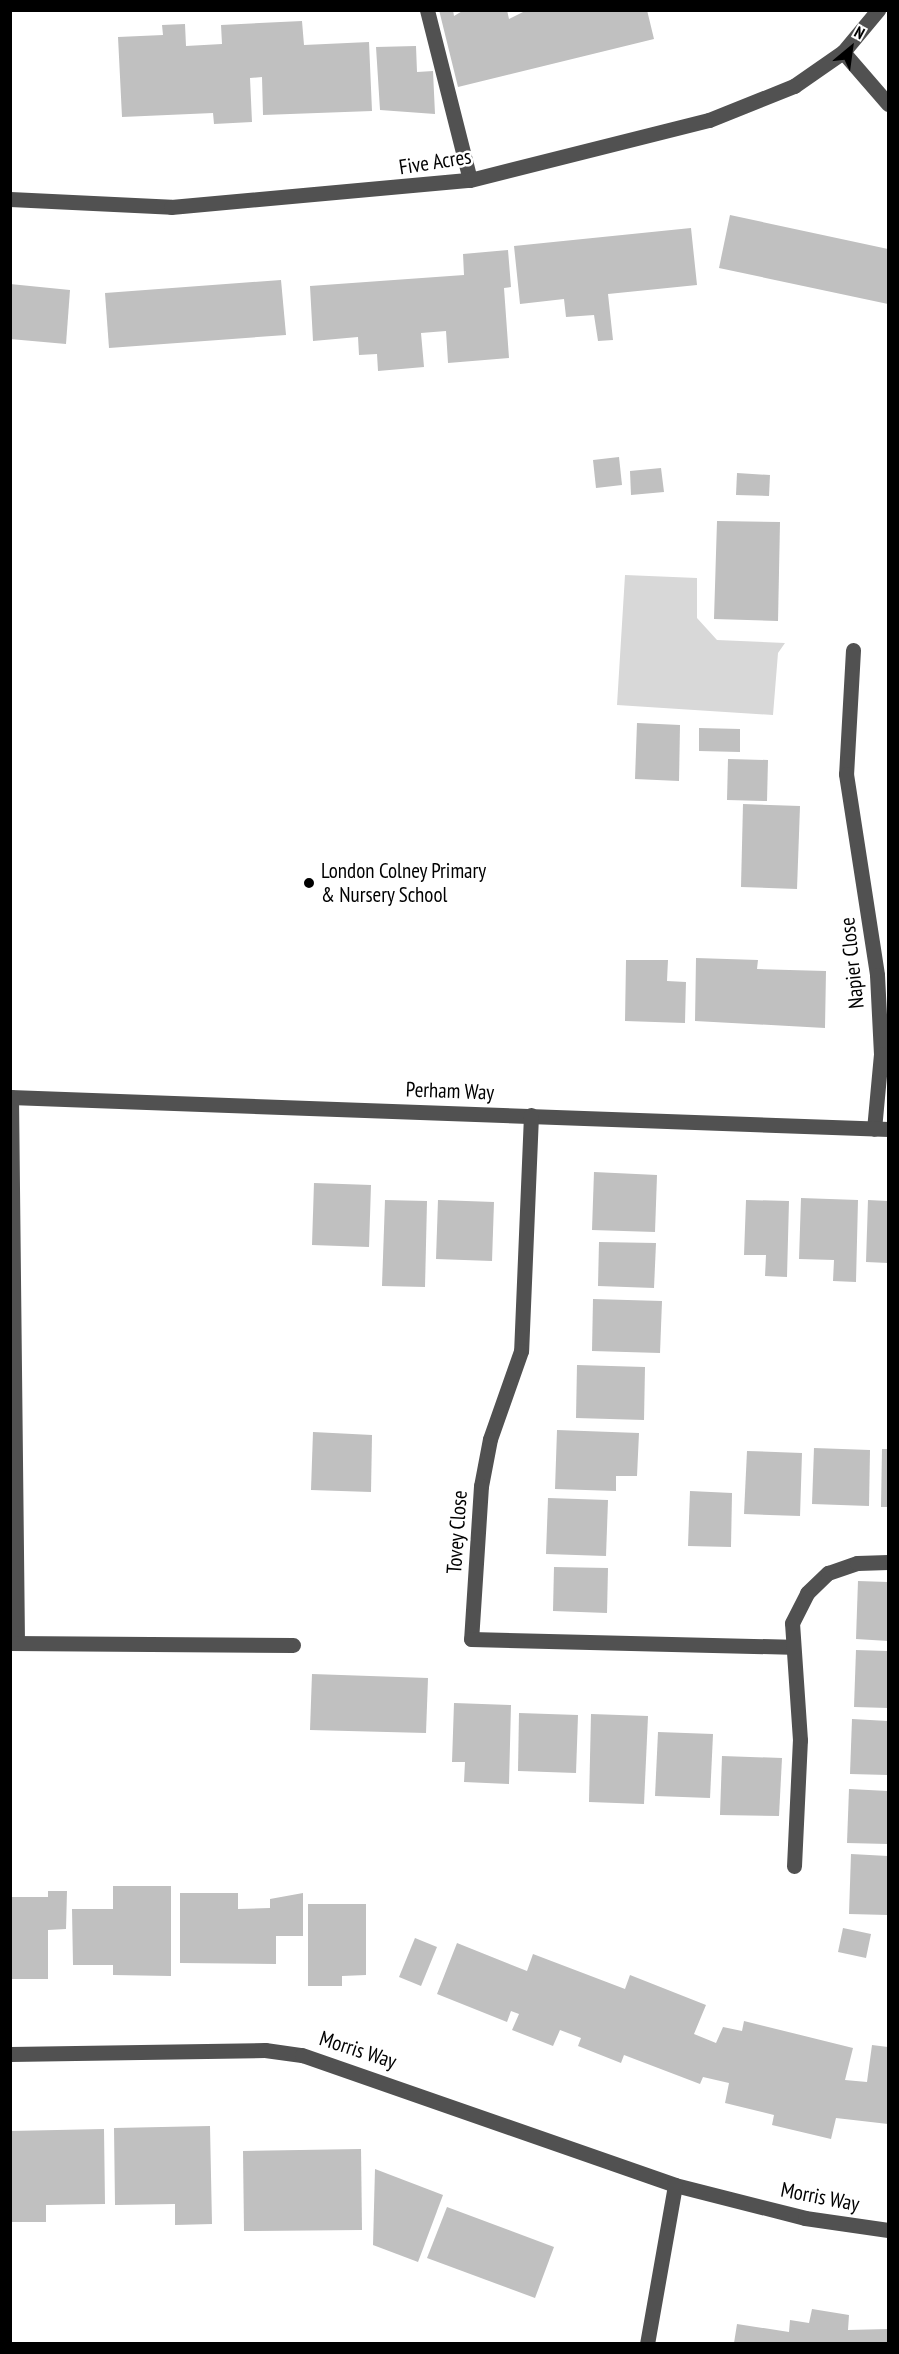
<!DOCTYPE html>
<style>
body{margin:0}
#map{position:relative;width:899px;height:2354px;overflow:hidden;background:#fff;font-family:"PT Sans Narrow",sans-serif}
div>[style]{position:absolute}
.green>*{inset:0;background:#d8d8d8}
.building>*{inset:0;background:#c0c0c0}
.minor>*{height:15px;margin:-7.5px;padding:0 7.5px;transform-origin:7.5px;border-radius:7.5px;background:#515151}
.dots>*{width:16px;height:16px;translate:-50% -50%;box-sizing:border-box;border:3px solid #fff;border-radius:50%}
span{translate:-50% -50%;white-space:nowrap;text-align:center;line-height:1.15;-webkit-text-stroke:5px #fff;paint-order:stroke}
.street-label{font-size:21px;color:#000}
.poi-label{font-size:21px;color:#000}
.left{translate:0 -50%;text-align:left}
.frame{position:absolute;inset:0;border:12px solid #000;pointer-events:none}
.north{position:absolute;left:821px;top:18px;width:60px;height:60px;-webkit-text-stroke:4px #fff;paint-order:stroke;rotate:29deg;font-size:16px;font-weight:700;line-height:24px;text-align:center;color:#000}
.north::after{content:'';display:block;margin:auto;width:21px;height:27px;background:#000;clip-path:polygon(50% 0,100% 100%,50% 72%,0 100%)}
</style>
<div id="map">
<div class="green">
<i style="clip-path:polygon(625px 575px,697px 578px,697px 618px,717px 640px,785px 643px,778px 653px,773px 715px,617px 705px)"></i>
</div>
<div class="building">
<i style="clip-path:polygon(439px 10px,453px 10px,454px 16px,464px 10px,507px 10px,509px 19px,527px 10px,647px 10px,654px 39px,458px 87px)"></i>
<i style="clip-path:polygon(302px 21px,304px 45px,369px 42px,372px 111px,263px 115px,262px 77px,250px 78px,252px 122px,214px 124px,213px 113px,122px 117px,118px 37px,163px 35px,162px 25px,185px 24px,186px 46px,222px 44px,221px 25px)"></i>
<i style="clip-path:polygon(416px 46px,417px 72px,433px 71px,435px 114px,380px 110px,376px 47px)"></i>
<i style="clip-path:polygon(730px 215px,888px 249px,888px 304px,719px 268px)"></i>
<i style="clip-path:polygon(691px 228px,697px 285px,608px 294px,613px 340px,598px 341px,594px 315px,566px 317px,564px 299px,520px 304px,514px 246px)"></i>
<i style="clip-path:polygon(508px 250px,511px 287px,504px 288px,509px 358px,448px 363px,446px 331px,421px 333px,424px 367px,378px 371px,377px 354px,359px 355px,358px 337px,313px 341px,310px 286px,464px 275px,463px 254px)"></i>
<i style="clip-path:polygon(281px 280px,286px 335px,109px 348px,105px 293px)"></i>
<i style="clip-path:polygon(10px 284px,70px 290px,66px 344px,10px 339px)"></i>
<i style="clip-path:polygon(619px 457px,622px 485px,596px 488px,593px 460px)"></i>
<i style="clip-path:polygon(661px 468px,664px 492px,631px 495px,630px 471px)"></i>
<i style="clip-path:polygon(737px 473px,770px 475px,769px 496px,736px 495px)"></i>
<i style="clip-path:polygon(717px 521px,780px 522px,778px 621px,714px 619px)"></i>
<i style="clip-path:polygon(637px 723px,680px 725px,679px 781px,635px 779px)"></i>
<i style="clip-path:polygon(699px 728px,740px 729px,740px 752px,699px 751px)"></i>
<i style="clip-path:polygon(728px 759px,768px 760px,767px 801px,727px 800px)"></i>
<i style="clip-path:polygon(743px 804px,800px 806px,797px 889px,741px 887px)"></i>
<i style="clip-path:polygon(696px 958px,758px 960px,757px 969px,826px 971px,825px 1028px,695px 1021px)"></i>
<i style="clip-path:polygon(626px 960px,668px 960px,667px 981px,686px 982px,685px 1023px,625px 1021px)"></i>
<i style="clip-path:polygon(594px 1172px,657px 1175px,655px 1232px,592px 1230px)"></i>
<i style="clip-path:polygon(314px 1183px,371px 1185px,369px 1247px,312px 1245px)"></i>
<i style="clip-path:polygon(801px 1198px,858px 1200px,856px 1282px,833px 1281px,834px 1260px,799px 1259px)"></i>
<i style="clip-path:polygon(385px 1200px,427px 1201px,425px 1287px,382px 1286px)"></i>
<i style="clip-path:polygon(438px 1200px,494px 1202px,492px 1261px,436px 1259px)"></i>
<i style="clip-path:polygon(746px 1200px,789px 1201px,787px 1277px,765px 1276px,766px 1255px,744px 1255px)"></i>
<i style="clip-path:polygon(868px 1200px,888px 1201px,888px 1263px,866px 1262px)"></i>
<i style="clip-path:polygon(599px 1242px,656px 1243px,654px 1288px,598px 1286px)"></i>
<i style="clip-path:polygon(593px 1299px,662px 1301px,660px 1353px,592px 1351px)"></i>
<i style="clip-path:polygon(577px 1365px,645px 1367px,644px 1420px,576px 1418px)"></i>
<i style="clip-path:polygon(557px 1430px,639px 1433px,637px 1476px,616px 1476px,616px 1491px,555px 1489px)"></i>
<i style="clip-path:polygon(313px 1432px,372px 1435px,371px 1492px,311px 1490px)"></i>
<i style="clip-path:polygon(814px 1448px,870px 1450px,869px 1506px,812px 1504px)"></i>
<i style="clip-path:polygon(882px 1449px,888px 1449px,888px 1507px,881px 1507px)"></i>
<i style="clip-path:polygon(747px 1451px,802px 1453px,800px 1516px,744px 1514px)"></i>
<i style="clip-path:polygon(690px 1491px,732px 1493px,731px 1547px,688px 1546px)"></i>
<i style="clip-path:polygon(548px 1498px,608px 1500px,606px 1556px,546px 1554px)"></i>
<i style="clip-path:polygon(554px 1567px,608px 1568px,607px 1613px,553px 1611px)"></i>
<i style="clip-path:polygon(858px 1581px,888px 1582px,888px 1641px,856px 1639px)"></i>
<i style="clip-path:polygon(856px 1650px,888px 1651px,888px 1708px,854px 1707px)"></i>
<i style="clip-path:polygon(312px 1674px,428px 1678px,426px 1733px,310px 1730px)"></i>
<i style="clip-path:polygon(454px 1703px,511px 1705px,509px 1784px,464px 1782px,465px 1762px,452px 1762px)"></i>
<i style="clip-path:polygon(519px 1713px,578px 1715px,576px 1773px,518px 1771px)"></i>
<i style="clip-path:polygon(591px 1714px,648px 1716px,644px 1804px,589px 1802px)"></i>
<i style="clip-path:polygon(852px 1719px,888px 1721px,888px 1775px,850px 1774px)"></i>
<i style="clip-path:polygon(658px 1732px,713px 1734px,710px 1798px,655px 1796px)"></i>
<i style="clip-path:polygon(722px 1756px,782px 1758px,779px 1816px,720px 1815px)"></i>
<i style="clip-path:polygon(849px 1789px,888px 1791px,888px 1844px,847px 1843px)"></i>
<i style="clip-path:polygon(851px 1854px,888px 1856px,888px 1915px,849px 1914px)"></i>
<i style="clip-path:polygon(113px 1886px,171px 1886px,171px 1976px,113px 1975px,113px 1965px,73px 1965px,72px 1909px,113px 1909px)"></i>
<i style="clip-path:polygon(48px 1891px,67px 1891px,66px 1929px,48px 1930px,48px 1979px,10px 1979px,10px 1897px,48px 1897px)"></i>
<i style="clip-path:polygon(180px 1893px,238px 1893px,238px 1909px,270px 1908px,270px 1899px,303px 1893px,303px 1936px,276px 1936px,276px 1964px,180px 1963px)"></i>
<i style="clip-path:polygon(308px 1904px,366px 1904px,366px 1975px,342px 1976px,342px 1986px,308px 1986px)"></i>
<i style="clip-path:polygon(843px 1928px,871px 1934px,866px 1958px,838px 1952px)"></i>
<i style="clip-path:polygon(415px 1938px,437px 1947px,421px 1986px,399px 1977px)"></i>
<i style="clip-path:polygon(457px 1943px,527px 1971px,533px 1954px,625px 1989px,630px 1975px,706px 2005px,694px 2034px,716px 2043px,723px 2027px,742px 2031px,744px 2021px,853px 2048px,845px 2080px,867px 2082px,872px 2045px,888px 2047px,888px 2124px,836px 2118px,831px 2139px,772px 2125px,774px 2115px,725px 2103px,729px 2083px,703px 2077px,700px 2084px,624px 2055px,621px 2063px,578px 2046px,581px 2038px,560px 2030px,553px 2046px,512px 2030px,519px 2014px,511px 2011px,507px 2022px,437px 1994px)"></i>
<i style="clip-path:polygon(210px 2126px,212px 2224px,175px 2225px,175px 2204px,115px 2205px,114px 2128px)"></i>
<i style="clip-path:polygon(104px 2129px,105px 2204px,46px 2205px,46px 2222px,10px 2222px,10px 2131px)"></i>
<i style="clip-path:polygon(361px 2149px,362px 2230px,244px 2231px,243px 2151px)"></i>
<i style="clip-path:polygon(375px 2169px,443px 2195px,418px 2262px,373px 2245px)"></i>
<i style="clip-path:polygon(447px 2207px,554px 2247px,535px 2298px,427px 2258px)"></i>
<i style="clip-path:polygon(812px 2309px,849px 2315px,848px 2330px,888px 2329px,888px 2343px,734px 2343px,737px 2324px,789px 2332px,790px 2320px,809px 2323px)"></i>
</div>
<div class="minor">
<i style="left:427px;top:10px;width:175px;rotate:75.8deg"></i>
<i style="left:843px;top:52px;width:69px;rotate:49.1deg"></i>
<i style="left:10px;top:199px;width:161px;rotate:2.8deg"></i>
<i style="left:171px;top:207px;width:300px;rotate:-5.2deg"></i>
<i style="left:470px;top:180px;width:246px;rotate:-14.1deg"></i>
<i style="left:709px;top:120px;width:92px;rotate:-21.8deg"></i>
<i style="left:794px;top:86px;width:60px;rotate:-34.8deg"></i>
<i style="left:843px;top:52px;width:55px;rotate:-50.2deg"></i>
<i style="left:853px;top:650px;width:124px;rotate:93.2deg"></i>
<i style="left:846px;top:774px;width:203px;rotate:81.2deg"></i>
<i style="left:877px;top:975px;width:79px;rotate:87.1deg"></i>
<i style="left:881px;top:1054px;width:75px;rotate:95.3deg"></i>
<i style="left:10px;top:1097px;width:879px;rotate:2.09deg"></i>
<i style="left:11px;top:1097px;width:546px;rotate:89.37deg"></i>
<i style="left:531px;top:1115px;width:236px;rotate:92.4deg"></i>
<i style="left:521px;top:1351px;width:93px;rotate:109.4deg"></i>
<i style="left:490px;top:1439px;width:48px;rotate:100.8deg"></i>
<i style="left:481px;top:1486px;width:153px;rotate:93.7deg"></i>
<i style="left:471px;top:1639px;width:319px;rotate:1.4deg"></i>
<i style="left:10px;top:1643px;width:283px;rotate:0.4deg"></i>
<i style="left:794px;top:1866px;width:126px;rotate:-87.3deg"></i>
<i style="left:800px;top:1740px;width:117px;rotate:-93.9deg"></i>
<i style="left:792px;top:1623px;width:34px;rotate:-63deg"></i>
<i style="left:807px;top:1593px;width:29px;rotate:-44deg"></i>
<i style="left:828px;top:1573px;width:31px;rotate:-19deg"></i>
<i style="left:857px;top:1563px;width:31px;rotate:-2deg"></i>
<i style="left:10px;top:2054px;width:255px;rotate:-0.9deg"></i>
<i style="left:265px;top:2050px;width:37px;rotate:8deg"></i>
<i style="left:302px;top:2055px;width:395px;rotate:19.2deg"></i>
<i style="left:675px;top:2185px;width:134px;rotate:14.2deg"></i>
<i style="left:805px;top:2218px;width:84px;rotate:8.2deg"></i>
<i style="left:647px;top:2344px;width:161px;rotate:-80deg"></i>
</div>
<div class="dots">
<i style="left:309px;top:883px;background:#000"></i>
</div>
<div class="street-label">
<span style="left:435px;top:162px;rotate:-9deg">Five Acres</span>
<span style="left:852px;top:963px;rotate:-96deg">Napier Close</span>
<span style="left:450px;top:1091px;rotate:2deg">Perham Way</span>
<span style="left:457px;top:1532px;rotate:-86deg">Tovey Close</span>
<span style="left:358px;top:2050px;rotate:18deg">Morris Way</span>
<span style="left:820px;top:2197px;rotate:11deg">Morris Way</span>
</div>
<div class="poi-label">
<span class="left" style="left:321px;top:883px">London Colney Primary<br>&amp; Nursery School</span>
</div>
<div class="frame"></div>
<div class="north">N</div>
</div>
